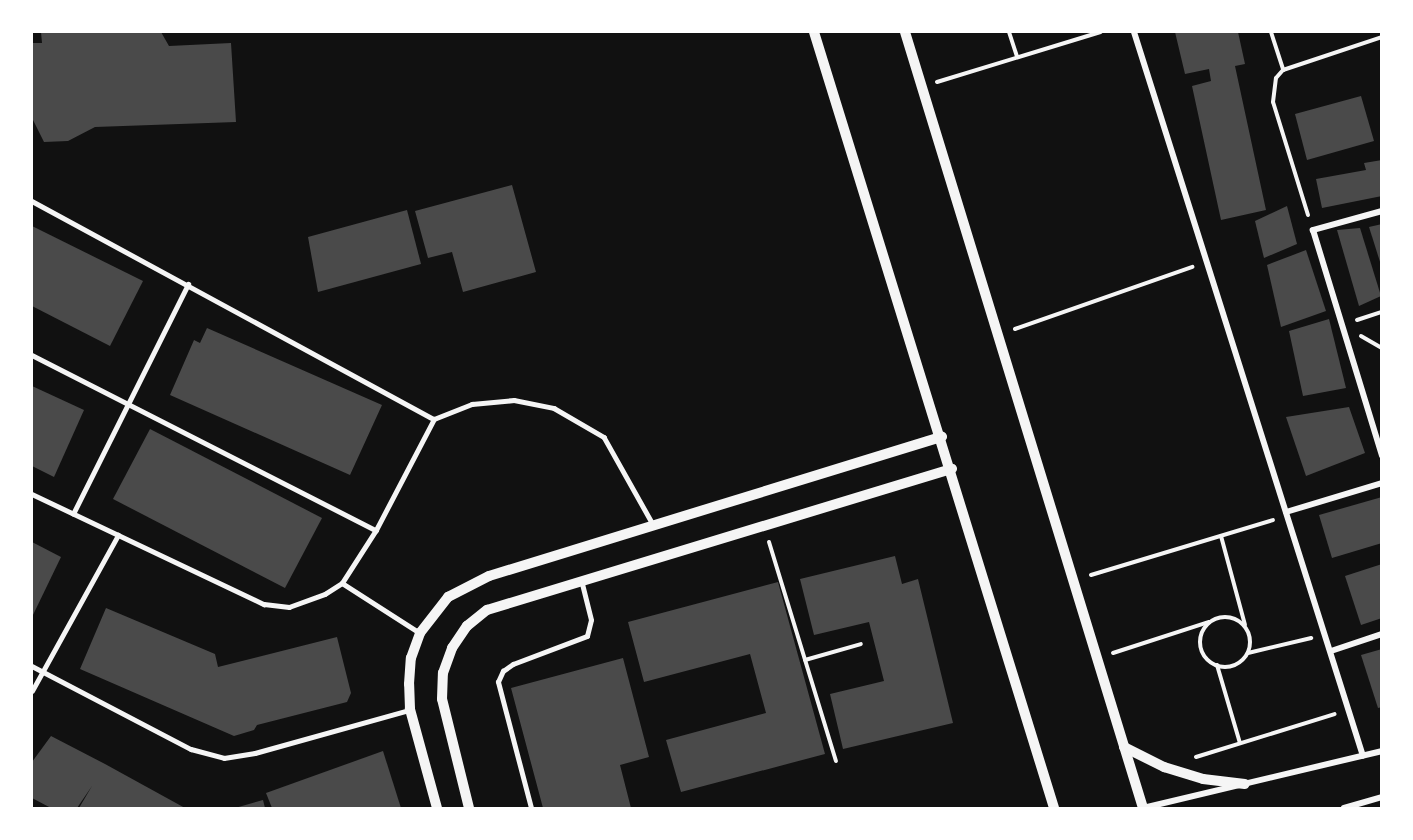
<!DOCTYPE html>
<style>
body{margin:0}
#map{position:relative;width:1413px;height:840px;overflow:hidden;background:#111;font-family:"PT Serif",serif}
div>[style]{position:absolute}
.building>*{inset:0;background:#4a4a4a}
.path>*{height:4px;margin:-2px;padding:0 2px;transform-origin:2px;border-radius:2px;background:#f5f5f5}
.path>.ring{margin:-2px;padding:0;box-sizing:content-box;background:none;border:4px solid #f5f5f5;border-radius:50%}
.service>*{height:4.5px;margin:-2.25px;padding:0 2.25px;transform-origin:2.25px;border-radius:2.25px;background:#f5f5f5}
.minor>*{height:6px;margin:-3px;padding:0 3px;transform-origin:3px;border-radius:3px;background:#f5f5f5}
.tertiary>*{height:10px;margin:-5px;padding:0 5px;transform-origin:5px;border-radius:5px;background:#f5f5f5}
span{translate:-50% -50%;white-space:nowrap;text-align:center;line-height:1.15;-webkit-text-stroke:4.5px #fff;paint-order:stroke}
.frame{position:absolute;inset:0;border:33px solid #fff;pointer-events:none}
</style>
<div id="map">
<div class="building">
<i style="clip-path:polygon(41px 32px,161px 32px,169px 46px,231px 43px,236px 122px,95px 127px,68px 141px,44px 142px,32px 118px,32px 43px,42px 43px)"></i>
<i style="clip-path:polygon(1175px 32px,1238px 32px,1245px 64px,1235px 66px,1266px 210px,1221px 220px,1192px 86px,1211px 81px,1209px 69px,1185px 74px)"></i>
<i style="clip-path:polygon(1361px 96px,1374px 141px,1307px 160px,1295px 114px)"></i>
<i style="clip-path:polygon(1382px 160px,1382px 196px,1322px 208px,1316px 179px,1366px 170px,1364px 163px)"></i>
<i style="clip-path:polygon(512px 185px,536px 272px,463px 292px,452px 252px,428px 258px,415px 211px)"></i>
<i style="clip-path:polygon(1287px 206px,1297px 244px,1264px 258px,1255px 221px)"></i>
<i style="clip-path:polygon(407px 210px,421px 264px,318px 292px,308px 237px)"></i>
<i style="clip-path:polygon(1382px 224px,1382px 265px,1381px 265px,1369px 227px)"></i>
<i style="clip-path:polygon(32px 226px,143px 281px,110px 346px,32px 306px)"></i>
<i style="clip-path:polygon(1360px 228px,1381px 296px,1359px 306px,1337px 230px)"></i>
<i style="clip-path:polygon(1306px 250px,1326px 311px,1281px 327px,1267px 265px)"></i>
<i style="clip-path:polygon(1329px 319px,1346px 388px,1303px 396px,1289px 331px)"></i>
<i style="clip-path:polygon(207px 328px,382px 405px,350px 475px,170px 395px,194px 340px,200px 343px)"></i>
<i style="clip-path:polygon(32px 386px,84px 410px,54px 477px,32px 466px)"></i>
<i style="clip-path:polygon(1349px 407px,1365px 453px,1306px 476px,1286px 417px)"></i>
<i style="clip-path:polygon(150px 429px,322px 518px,285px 588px,113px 499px)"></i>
<i style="clip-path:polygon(1382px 497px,1382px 543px,1332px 558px,1319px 515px)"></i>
<i style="clip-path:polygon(32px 542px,61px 557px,32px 617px)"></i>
<i style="clip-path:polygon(895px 556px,902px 584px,918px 579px,953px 723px,843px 749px,830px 694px,884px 681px,869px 622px,814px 635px,800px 579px)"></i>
<i style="clip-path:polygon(1382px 564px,1382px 618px,1361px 625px,1345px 576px)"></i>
<i style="clip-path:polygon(778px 582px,825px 754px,681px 792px,666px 740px,766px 713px,750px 654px,644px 682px,628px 622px)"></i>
<i style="clip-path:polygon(106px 608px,215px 654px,218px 667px,337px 637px,351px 693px,347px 702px,257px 725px,254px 730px,234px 736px,80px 669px)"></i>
<i style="clip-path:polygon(1382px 649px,1382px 707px,1378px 708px,1361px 655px)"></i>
<i style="clip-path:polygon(623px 658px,649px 757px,620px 765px,631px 808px,543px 808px,511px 688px)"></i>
<i style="clip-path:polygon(51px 736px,105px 764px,185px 808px,79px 808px,92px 786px,77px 808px,51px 808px,32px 798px,32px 762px)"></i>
<i style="clip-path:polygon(383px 751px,401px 808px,272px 808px,266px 793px)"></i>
<i style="clip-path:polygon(263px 800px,265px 808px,235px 808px)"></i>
</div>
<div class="path">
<i style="left:1009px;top:32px;width:26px;rotate:72deg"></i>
<i style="left:1271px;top:32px;width:40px;rotate:72deg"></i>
<i style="left:937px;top:82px;width:171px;rotate:-17deg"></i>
<i style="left:1308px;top:215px;width:118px;rotate:-107.2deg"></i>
<i style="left:1273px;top:102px;width:24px;rotate:-83deg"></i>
<i style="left:1276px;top:78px;width:11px;rotate:-49deg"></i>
<i style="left:1283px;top:70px;width:104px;rotate:-18.4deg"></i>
<i style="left:1357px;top:320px;width:26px;rotate:-18deg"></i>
<i style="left:1015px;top:329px;width:188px;rotate:-19.3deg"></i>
<i style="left:1361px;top:336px;width:24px;rotate:30deg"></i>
<i style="left:1221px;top:536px;width:92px;rotate:74.9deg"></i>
<i style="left:769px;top:542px;width:229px;rotate:73deg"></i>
<i style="left:1091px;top:575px;width:190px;rotate:-16.8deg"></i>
<i class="ring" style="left:1200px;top:617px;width:46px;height:46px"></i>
<i style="left:1113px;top:653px;width:101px;rotate:-17.9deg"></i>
<i style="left:1248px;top:653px;width:65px;rotate:-13.4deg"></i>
<i style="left:805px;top:660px;width:58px;rotate:-15.9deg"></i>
<i style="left:1217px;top:665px;width:81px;rotate:73.6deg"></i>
<i style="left:1196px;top:757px;width:145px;rotate:-17.2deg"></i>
</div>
<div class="service">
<i style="left:32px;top:201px;width:457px;rotate:28.5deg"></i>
<i style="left:32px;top:355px;width:386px;rotate:27deg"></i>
<i style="left:32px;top:494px;width:257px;rotate:25.4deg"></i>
<i style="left:264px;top:604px;width:25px;rotate:7deg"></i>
<i style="left:289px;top:607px;width:38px;rotate:-20deg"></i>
<i style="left:325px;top:594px;width:20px;rotate:-33deg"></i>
<i style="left:342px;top:583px;width:63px;rotate:-57.3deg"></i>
<i style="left:376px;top:530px;width:125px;rotate:-62.4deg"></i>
<i style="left:434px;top:419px;width:41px;rotate:-21.5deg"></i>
<i style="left:472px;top:404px;width:42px;rotate:-5.4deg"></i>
<i style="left:514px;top:400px;width:41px;rotate:11.3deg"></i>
<i style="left:554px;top:408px;width:58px;rotate:30.1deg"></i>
<i style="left:604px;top:437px;width:102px;rotate:60.7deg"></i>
<i style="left:73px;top:514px;width:257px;rotate:-63.4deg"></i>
<i style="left:342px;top:583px;width:93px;rotate:32.7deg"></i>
<i style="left:32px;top:666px;width:179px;rotate:27.6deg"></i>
<i style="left:191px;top:749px;width:34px;rotate:15deg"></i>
<i style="left:224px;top:758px;width:31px;rotate:-9deg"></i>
<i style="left:255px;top:753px;width:160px;rotate:-15.6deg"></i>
<i style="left:32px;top:691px;width:178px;rotate:-61.1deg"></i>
<i style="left:531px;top:808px;width:130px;rotate:-104.7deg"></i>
<i style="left:498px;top:682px;width:12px;rotate:-66deg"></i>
<i style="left:503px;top:671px;width:12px;rotate:-35deg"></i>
<i style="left:513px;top:664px;width:79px;rotate:-20.7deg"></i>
<i style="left:587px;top:636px;width:16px;rotate:-76deg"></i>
<i style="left:591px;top:620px;width:38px;rotate:-104deg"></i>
</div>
<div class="minor">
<i style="left:1134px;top:32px;width:759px;rotate:72.45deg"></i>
<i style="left:1382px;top:211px;width:72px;rotate:164.6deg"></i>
<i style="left:1313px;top:230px;width:236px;rotate:73deg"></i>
<i style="left:1286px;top:512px;width:100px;rotate:-16.8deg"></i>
<i style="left:1331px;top:651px;width:54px;rotate:-18.4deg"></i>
<i style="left:1143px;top:808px;width:246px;rotate:-13.4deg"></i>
<i style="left:1344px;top:808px;width:40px;rotate:-16deg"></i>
</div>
<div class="tertiary">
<i style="left:814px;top:32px;width:812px;rotate:72.81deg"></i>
<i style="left:905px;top:32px;width:812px;rotate:72.95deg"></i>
<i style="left:1124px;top:747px;width:45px;rotate:26.6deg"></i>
<i style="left:1164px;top:767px;width:41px;rotate:17.1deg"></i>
<i style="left:1203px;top:779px;width:42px;rotate:6.8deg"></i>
<i style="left:437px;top:808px;width:103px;rotate:-105.3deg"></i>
<i style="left:410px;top:709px;width:25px;rotate:-92deg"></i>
<i style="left:409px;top:684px;width:26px;rotate:-86deg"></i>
<i style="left:411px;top:658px;width:27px;rotate:-70deg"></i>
<i style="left:420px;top:633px;width:46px;rotate:-52.1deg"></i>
<i style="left:448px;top:597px;width:46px;rotate:-27.1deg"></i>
<i style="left:489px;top:576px;width:474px;rotate:-17.1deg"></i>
<i style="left:469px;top:808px;width:112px;rotate:-103.9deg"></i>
<i style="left:442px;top:699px;width:26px;rotate:-88deg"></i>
<i style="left:443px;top:673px;width:27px;rotate:-70deg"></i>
<i style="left:452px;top:648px;width:27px;rotate:-56deg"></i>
<i style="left:467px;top:626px;width:26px;rotate:-39deg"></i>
<i style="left:487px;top:610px;width:486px;rotate:-16.9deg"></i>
</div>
<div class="frame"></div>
</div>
